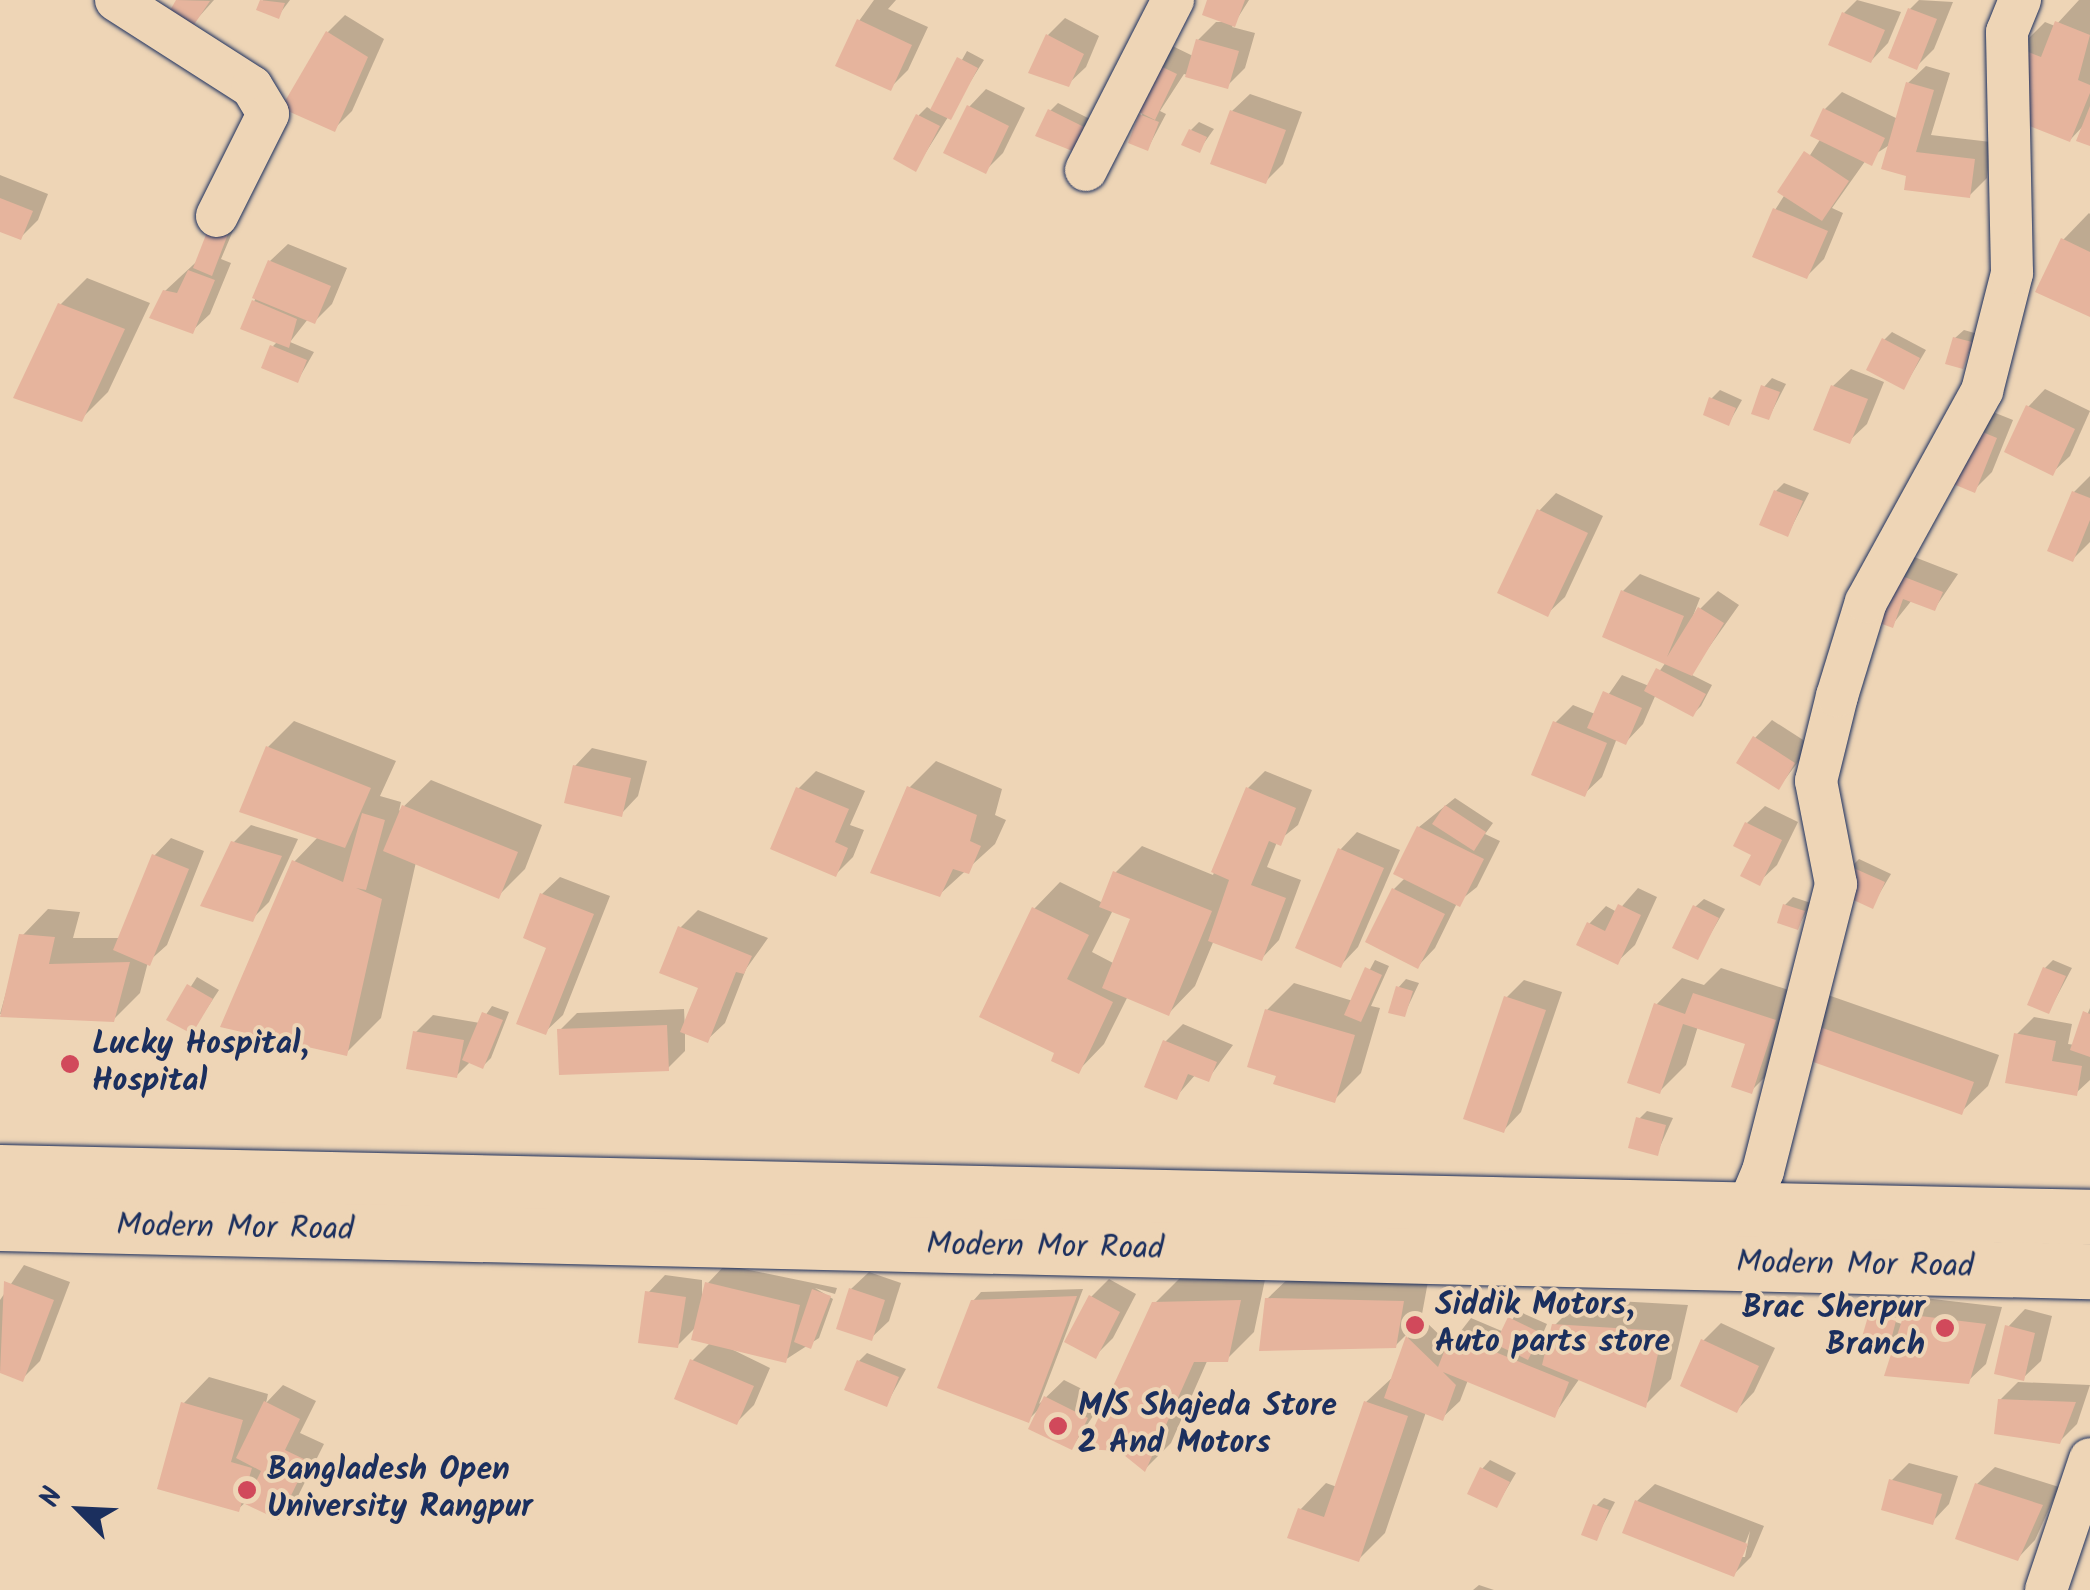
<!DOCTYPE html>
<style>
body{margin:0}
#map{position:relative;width:2090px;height:1590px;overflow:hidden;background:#eed5b6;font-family:Kalam,sans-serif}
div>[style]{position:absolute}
.shadow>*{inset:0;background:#0003}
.building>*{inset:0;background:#e6b49d}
.roads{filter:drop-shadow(0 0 2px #1b2f5e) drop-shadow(0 0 2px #1b2f5e)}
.street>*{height:42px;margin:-21px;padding:0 21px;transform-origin:21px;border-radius:21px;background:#eed5b6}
.highway>*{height:55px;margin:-27.5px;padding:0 27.5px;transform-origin:27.5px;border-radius:27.5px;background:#eed5b6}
.dots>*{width:28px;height:28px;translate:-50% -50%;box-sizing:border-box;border:5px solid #eed5b6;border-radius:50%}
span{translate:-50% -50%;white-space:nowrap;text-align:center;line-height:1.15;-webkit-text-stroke:8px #eed5b6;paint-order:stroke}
.poi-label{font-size:32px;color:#1b2f5e;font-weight:700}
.left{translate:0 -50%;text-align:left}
.right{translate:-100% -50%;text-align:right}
.street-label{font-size:32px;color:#1b2f5e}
.north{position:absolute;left:30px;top:1460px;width:100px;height:100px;-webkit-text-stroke:8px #eed5b6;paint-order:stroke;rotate:294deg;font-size:28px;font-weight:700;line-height:40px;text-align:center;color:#1b2f5e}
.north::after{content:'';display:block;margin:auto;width:35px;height:45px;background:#1b2f5e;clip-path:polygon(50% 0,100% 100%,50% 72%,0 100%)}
</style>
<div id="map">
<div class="shadow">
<i style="clip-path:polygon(178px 0,214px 0,188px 29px,169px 18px)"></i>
<i style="clip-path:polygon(263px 0,290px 0,278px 16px,259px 9px)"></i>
<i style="clip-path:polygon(874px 0,896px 0,888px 9px,928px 27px,908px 70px,890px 88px,859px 21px)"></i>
<i style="clip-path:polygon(1210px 0,1249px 0,1232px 27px,1255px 33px,1245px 68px,1227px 86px,1184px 74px,1160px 111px,1166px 114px,1148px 148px,1142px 116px,1152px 36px,1193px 56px,1198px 40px,1216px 22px,1229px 22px)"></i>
<i style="clip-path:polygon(1857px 0,1901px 12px,1888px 43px,1871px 61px,1844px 13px)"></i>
<i style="clip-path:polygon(1919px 0,1953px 2px,1934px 49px,1916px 67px,1910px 9px)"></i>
<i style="clip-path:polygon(2079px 0,2090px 0,2090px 143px,2085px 124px,2070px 140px,2018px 49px,2045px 22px,2055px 26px)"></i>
<i style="clip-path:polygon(345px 15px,384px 39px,352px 111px,334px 129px,285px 107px,328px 32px)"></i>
<i style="clip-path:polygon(1065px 18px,1099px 36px,1086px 67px,1068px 84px,1048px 35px)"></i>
<i style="clip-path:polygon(967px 51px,984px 60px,916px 168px,919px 115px,927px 107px,933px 111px)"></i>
<i style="clip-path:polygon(1926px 66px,1950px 73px,1931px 135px,1991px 142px,1987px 178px,1969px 196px,1909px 175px,1891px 144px,1866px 160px,1832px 208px,1843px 213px,1824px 259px,1807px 276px,1775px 210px,1821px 138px,1825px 109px,1842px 92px,1898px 119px,1908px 83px)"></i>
<i style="clip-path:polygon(986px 89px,1025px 108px,1003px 153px,985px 171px,969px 107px)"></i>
<i style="clip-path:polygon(1250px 94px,1302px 112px,1283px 164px,1266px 181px,1232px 111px)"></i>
<i style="clip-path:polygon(1058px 103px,1092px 120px,1082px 141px,1050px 111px)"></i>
<i style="clip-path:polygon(1199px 122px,1214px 129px,1199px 150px,1191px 130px)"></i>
<i style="clip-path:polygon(0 175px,48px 194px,38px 220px,21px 237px,0 229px)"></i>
<i style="clip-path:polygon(2089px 213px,2090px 214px,2090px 315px,2063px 240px)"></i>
<i style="clip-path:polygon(235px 226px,221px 259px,231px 263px,210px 314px,192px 331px,165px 291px)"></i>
<i style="clip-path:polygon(288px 244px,347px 268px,332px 304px,315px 321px,308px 319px,290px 342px,314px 352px,298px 380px,273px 346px,278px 341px,254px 302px,270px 261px)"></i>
<i style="clip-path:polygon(87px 278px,150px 303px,108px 392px,81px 419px,60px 305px)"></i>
<i style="clip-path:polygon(1964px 330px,1978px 334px,1962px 366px,1955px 338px)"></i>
<i style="clip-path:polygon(1892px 332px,1926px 350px,1904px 387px,1884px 340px)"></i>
<i style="clip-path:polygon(1851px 369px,1884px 382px,1867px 424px,1849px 441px,1833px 386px)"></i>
<i style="clip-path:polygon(1772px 378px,1786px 384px,1769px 417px,1764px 387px)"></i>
<i style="clip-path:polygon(2045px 389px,2090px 411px,2070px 456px,2052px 473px,2028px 407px)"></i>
<i style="clip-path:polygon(1720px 390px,1742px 400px,1729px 423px,1711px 399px)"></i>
<i style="clip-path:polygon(1988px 410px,2013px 420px,1992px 472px,1974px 490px,1950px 480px)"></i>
<i style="clip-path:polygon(2090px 476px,2090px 542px,2073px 559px,2074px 492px)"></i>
<i style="clip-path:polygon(1784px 483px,1809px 493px,1788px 534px,1776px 491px)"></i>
<i style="clip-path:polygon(1556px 493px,1603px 516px,1565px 597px,1547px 614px,1539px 511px)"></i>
<i style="clip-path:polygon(1899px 551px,1958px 574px,1935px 608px,1912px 600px,1892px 625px)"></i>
<i style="clip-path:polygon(1640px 574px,1700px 598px,1693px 616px,1718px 591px,1739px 605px,1690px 674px,1712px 685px,1701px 706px,1693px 714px,1656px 694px,1643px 724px,1626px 742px,1617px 738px,1602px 777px,1584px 794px,1555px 723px,1573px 705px,1595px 714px,1622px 675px,1649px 686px,1666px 662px,1623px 591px)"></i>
<i style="clip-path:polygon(1772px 720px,1811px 745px,1779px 787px,1755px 738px)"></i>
<i style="clip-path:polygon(294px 721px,396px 761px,380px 796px,401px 802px,399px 811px,431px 780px,542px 825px,525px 869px,498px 896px,416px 862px,381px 1018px,346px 1053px,294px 862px,319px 836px,268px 747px)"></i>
<i style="clip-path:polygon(592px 748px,647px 761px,638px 796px,621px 814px,575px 766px)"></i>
<i style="clip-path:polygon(936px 761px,1002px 789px,995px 815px,1006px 820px,995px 844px,940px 894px,909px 788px)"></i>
<i style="clip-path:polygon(816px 771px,865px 791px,850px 825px,864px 830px,853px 857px,835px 875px,773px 848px,799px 788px)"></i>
<i style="clip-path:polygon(evenodd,1265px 771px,1312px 790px,1298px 825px,1277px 842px,1267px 867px,1301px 880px,1279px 940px,1262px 958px,1214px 940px,1195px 986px,1169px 1013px,1128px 996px,1104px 1044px,1078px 1071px,1058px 1051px,1034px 909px,1060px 882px,1103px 903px,1115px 873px,1142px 846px,1213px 875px,1248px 788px,1265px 771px,1113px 910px,1133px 918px,1115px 964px,1092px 952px,1113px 910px)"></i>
<i style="clip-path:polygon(1455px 798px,1493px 823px,1485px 834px,1500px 841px,1477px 887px,1457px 903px,1435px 948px,1418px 966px,1394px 889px,1406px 877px,1419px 827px)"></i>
<i style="clip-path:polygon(1765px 806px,1798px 822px,1777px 865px,1759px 882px,1747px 823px)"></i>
<i style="clip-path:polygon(251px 825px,298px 839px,269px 902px,252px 919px,233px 843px)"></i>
<i style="clip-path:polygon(1357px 832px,1400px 850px,1358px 947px,1341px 965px,1340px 850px)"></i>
<i style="clip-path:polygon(171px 838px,204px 851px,167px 945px,148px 962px,140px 993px,113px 1020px,0 1014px,22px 936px,48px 909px,80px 912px,73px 938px,121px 938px,154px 856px)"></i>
<i style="clip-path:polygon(1859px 859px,1891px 874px,1872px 906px,1851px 867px)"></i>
<i style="clip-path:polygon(560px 877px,610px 896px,563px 1015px,545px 1032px,550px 947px,542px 894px)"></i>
<i style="clip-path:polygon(1638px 888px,1657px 897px,1635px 945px,1617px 962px,1589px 924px,1606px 906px,1617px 912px)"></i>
<i style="clip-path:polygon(1793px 897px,1811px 903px,1798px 927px,1785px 905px)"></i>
<i style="clip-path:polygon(1704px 899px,1725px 909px,1697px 957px,1695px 907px)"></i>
<i style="clip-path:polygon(698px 910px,768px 938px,746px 969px,725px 1023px,707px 1040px,685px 1031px,685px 1051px,668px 1068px,560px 1030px,577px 1013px,684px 1009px,685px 1029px,701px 987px,680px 928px)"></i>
<i style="clip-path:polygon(1375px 960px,1389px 966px,1371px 1006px,1380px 1008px,1361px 1073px,1334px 1100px,1279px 1074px,1267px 1010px,1294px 983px,1353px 1001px)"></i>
<i style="clip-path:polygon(2053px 960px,2072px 968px,2049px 1011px,2045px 968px)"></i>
<i style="clip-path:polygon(1721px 968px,1801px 994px,1778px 1064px,1751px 1091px,1749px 1043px,1698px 1026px,1686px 1065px,1660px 1091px,1656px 1005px,1682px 978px,1704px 985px)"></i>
<i style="clip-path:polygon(197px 977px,219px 990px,192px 1031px,170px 1019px)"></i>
<i style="clip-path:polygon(1406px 979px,1419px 983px,1404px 1015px,1398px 988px)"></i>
<i style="clip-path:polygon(1524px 980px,1562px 992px,1521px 1112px,1504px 1130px,1506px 998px)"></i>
<i style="clip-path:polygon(1828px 995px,1999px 1055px,1988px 1086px,1961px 1112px,1791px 1052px)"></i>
<i style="clip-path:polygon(492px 1006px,509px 1012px,491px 1058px,483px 1066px,471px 1061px,456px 1076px,416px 1032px,433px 1015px,480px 1023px)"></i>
<i style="clip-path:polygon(2090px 1008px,2090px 1080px,2076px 1093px,2016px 1035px,2034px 1017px,2072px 1024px,2068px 1044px,2075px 1045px)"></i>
<i style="clip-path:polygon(1183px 1024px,1233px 1045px,1208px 1079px,1196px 1074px,1176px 1097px,1165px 1042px)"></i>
<i style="clip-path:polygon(1647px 1111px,1673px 1118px,1657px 1153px,1639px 1119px)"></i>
<i style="clip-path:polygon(24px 1265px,70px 1282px,40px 1361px,22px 1379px,0 1371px,0 1300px)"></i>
<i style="clip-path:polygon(725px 1265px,837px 1288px,835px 1294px,815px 1288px,833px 1299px,819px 1338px,785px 1360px,721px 1344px,770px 1368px,754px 1405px,737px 1422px,692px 1361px,711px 1342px,697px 1326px,677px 1346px,648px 1293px,665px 1275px,702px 1280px,702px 1304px,708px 1283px)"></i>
<i style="clip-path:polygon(869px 1272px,901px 1283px,889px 1321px,871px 1338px,851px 1289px)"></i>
<i style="clip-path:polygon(1294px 1273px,1429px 1276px,1420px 1325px,1425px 1321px,1450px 1345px,1471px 1318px,1504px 1332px,1518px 1311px,1547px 1324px,1538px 1345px,1549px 1350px,1555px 1325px,1581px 1299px,1688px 1305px,1671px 1379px,1645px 1405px,1580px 1378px,1554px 1415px,1468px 1380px,1460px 1401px,1442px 1418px,1426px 1412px,1385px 1533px,1359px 1559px,1300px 1510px,1326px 1483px,1337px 1487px,1366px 1402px,1394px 1376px,1411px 1330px,1395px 1346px,1267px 1299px)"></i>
<i style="clip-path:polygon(1266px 1275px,1254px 1332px,1227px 1359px,1208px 1359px,1171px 1443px,1145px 1469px,1155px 1303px,1182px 1276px)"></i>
<i style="clip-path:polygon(1109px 1279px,1136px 1294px,1113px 1338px,1095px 1356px,1091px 1297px)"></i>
<i style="clip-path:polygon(1083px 1289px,1039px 1404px,1064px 1380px,1104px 1400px,1072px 1447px,1040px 1408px,1028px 1420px,973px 1301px,981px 1292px)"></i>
<i style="clip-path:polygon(1924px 1298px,2002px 1307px,1986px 1364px,1968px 1381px,1900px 1336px,1887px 1349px,1871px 1314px,1908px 1326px,1903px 1320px)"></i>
<i style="clip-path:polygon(1879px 1306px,1903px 1313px,1901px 1319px,1874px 1311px)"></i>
<i style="clip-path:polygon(2025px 1309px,2052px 1316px,2041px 1361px,2023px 1378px,2008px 1327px)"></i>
<i style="clip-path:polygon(1721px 1323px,1775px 1348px,1754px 1392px,1737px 1410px,1703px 1341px)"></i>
<i style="clip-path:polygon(867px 1353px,906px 1369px,886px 1405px,859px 1361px)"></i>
<i style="clip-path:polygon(209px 1377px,268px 1394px,266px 1403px,283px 1385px,316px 1401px,300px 1433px,324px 1444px,296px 1500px,279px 1517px,246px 1502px,238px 1509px,183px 1404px)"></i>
<i style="clip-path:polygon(2018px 1382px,2090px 1385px,2077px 1424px,2059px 1442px,2000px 1400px)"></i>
<i style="clip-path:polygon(1490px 1460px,1516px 1473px,1497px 1505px,1482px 1469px)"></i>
<i style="clip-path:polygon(1909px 1463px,1958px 1476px,1949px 1504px,1932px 1522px,1892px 1480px)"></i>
<i style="clip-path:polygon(1995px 1467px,2059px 1487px,2035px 1540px,2018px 1558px,1977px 1484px)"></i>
<i style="clip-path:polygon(evenodd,1655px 1484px,1764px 1526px,1751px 1557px,1734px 1574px,1637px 1501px,1655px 1484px,1750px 1531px,1745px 1557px,1740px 1557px,1750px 1531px)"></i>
<i style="clip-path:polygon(1604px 1498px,1615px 1502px,1596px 1538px,1596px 1506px)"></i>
<i style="clip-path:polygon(1479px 1585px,1494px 1590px,1473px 1590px)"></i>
</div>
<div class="building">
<i style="clip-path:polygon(176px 0,210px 1px,189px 32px,165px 19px)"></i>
<i style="clip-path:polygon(260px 0,285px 3px,279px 19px,256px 10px)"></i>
<i style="clip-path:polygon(1207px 0,1245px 0,1235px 27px,1202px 15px)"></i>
<i style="clip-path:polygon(1908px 8px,1937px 19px,1917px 70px,1888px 58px)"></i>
<i style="clip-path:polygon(1842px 12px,1885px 30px,1871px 63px,1828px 45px)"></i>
<i style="clip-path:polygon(857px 19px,912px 45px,891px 91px,835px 66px)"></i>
<i style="clip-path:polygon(2055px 21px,2090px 35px,2078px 80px,2090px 85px,2090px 93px,2070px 142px,1991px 111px,2016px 47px,2041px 57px)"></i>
<i style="clip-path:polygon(326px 31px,368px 57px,335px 132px,281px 108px)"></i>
<i style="clip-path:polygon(1046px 34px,1084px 54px,1069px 87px,1028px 73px)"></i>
<i style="clip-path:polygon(1196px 39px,1239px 51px,1228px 89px,1185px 77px)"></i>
<i style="clip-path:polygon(1133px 53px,1177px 74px,1155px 120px,1111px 98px)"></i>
<i style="clip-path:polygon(957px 57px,978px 68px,951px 120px,930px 110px)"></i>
<i style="clip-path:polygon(1906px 82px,1934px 90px,1916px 152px,1975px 159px,1970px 198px,1904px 190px,1906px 176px,1881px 169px)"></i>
<i style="clip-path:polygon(967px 105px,1009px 126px,986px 174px,943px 153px)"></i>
<i style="clip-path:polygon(2090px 106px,2090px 146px,2076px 141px)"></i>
<i style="clip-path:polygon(1823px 108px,1885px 138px,1872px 166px,1810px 136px)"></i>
<i style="clip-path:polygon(1048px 109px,1086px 128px,1075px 152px,1035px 136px)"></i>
<i style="clip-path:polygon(1230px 110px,1286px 130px,1266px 184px,1210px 164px)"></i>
<i style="clip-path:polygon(916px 114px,940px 126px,916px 172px,893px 159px)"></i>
<i style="clip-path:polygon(1139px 114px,1159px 122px,1148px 151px,1128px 143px)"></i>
<i style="clip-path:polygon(1189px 129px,1207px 137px,1200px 153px,1181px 145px)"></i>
<i style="clip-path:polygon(1804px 151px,1849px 181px,1822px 221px,1777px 192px)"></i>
<i style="clip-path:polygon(0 198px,33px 211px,21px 240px,0 232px)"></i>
<i style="clip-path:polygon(1773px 208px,1828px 231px,1807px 279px,1752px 257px)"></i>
<i style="clip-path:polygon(209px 227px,228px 234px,212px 276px,193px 268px)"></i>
<i style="clip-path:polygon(2061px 238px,2090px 252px,2090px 317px,2035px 292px)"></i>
<i style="clip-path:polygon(268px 260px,331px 286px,315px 324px,252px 298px)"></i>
<i style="clip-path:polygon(188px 270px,215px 280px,193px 334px,149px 318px,163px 290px,177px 293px)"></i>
<i style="clip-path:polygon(252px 300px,297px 319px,289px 348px,240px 329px)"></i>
<i style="clip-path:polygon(58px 303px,125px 329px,82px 422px,13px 398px)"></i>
<i style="clip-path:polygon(1953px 337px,1972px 342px,1963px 369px,1945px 364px)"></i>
<i style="clip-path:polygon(1882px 338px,1920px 358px,1904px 390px,1866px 370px)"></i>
<i style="clip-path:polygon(270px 345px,307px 360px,298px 383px,261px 368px)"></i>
<i style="clip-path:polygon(1761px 385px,1780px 392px,1769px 420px,1751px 414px)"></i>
<i style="clip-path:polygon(1831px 385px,1868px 399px,1850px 444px,1813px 430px)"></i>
<i style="clip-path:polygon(1709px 397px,1736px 408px,1729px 426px,1703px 415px)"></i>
<i style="clip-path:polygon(2026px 405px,2075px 429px,2053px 476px,2004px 452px)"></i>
<i style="clip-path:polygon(1968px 426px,1997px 438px,1975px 493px,1946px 481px)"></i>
<i style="clip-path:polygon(1774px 490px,1803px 501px,1788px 537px,1759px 525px)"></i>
<i style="clip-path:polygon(2072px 491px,2090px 498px,2090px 520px,2073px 562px,2047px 551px)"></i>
<i style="clip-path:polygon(1537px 509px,1588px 533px,1548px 617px,1497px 593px)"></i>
<i style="clip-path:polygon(1879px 567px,1943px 592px,1935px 611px,1903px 599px,1893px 628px,1860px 616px)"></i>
<i style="clip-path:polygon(1621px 590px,1684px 616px,1667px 657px,1698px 607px,1724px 623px,1692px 676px,1602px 637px)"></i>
<i style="clip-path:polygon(1656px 668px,1706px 694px,1693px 717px,1644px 691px)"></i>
<i style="clip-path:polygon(1603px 691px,1642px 708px,1626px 745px,1587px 728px)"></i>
<i style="clip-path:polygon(1553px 721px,1607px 743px,1585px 797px,1531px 775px)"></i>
<i style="clip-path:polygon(1753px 736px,1795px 763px,1779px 790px,1736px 763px)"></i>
<i style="clip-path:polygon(266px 746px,371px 788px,345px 848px,239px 812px)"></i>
<i style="clip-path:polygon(573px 765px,631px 778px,622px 817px,564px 803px)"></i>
<i style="clip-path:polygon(907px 786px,977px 815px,970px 841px,981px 846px,969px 874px,953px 869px,940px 897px,870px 873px)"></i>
<i style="clip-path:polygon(796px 787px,849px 809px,835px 842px,848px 848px,836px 877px,770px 849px)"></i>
<i style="clip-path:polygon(1246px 787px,1296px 808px,1281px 846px,1269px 841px,1251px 885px,1286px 898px,1262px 961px,1208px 941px,1229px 880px,1211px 872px)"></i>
<i style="clip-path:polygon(402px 805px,518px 852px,499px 899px,383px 851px)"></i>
<i style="clip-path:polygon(1445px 805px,1486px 832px,1474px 851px,1432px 824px)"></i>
<i style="clip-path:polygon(362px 813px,385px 820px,366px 890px,356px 888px,382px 899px,347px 1056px,220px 1027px,292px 860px,343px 882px)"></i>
<i style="clip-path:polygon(1745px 822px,1782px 840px,1760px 886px,1740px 876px,1751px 855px,1733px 846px)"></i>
<i style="clip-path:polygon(1417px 826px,1484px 859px,1460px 907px,1393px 874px)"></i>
<i style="clip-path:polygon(231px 841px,282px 856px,253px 922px,200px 906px)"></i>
<i style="clip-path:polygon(1338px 848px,1384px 868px,1341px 968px,1295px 948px)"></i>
<i style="clip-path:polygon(152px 854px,189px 869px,150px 966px,113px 950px)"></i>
<i style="clip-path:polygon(1849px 866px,1885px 882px,1873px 909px,1836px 892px)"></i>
<i style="clip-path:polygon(1113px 871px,1212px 911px,1169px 1016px,1102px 988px,1130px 919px,1099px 907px)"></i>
<i style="clip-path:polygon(1392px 888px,1445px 914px,1418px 969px,1365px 942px)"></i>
<i style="clip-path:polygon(540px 893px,594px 914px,546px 1035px,516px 1024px,546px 948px,523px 938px)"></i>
<i style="clip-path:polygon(1618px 904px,1641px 915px,1618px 965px,1576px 945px,1587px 922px,1605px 931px)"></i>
<i style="clip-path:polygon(1783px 904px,1805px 911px,1798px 930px,1777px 923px)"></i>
<i style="clip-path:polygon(1693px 905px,1719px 918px,1698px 960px,1672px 948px)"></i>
<i style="clip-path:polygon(1032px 907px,1089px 935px,1067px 979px,1113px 1002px,1079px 1074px,1051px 1061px,1054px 1053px,979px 1017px)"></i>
<i style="clip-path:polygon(678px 926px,752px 956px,744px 974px,736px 972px,708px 1043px,680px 1032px,698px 988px,659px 973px)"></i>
<i style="clip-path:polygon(19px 934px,55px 937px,49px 964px,130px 962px,114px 1022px,0 1017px)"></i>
<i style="clip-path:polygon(1365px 967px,1382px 975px,1361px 1022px,1344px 1015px)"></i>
<i style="clip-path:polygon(2043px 967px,2066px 976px,2049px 1014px,2027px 1005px)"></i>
<i style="clip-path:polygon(187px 984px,213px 999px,192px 1034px,166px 1020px)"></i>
<i style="clip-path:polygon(1396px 986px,1413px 991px,1405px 1017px,1388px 1013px)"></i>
<i style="clip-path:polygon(1693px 993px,1776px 1020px,1752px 1094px,1731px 1087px,1745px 1044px,1683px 1024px,1660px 1094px,1627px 1083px,1654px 1003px,1685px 1014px)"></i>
<i style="clip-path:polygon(1504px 996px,1546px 1010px,1504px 1133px,1463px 1119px)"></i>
<i style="clip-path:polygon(1265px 1009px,1355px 1035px,1335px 1103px,1273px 1084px,1276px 1076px,1247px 1067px)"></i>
<i style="clip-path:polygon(2083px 1011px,2090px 1014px,2090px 1057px,2070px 1050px)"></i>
<i style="clip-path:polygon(482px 1012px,503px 1020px,483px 1069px,462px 1060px)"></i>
<i style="clip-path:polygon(1800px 1020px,1974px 1082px,1962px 1115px,1788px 1053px)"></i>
<i style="clip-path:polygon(667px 1025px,669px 1071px,559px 1075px,557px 1029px)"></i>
<i style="clip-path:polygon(413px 1031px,464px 1040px,457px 1078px,406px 1069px)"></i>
<i style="clip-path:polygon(2014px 1033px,2056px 1041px,2052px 1061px,2082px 1066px,2077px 1096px,2005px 1083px)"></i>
<i style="clip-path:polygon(1163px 1040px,1217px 1062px,1209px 1082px,1188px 1074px,1177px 1100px,1144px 1087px)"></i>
<i style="clip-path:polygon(1636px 1117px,1666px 1125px,1658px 1156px,1628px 1148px)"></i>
<i style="clip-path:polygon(4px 1281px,54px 1300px,23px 1382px,0 1373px)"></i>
<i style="clip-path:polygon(705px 1282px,800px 1305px,786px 1363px,691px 1340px)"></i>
<i style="clip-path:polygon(849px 1288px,885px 1300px,872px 1341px,836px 1329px)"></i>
<i style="clip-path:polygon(812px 1289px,831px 1296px,811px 1349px,794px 1342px)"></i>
<i style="clip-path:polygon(645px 1291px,686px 1297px,678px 1348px,638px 1343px)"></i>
<i style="clip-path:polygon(1089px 1295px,1120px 1312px,1096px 1359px,1064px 1342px)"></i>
<i style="clip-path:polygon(1077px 1296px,1029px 1423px,937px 1388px,971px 1300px)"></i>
<i style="clip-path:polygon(1265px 1298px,1404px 1301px,1396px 1348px,1259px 1351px)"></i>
<i style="clip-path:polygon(1241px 1300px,1228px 1362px,1194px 1362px,1145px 1472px,1119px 1451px,1084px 1449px,1152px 1302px)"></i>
<i style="clip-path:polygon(1869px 1313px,1896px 1321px,1888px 1351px,1860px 1344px)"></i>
<i style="clip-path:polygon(1904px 1314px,1986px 1324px,1969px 1384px,1884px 1376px)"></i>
<i style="clip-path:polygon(1508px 1317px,1541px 1333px,1528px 1360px,1495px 1344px)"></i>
<i style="clip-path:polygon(1552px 1324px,1663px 1331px,1646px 1408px,1542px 1365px)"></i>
<i style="clip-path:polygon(2005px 1325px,2035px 1333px,2024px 1381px,1994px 1374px)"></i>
<i style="clip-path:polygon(1451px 1334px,1569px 1382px,1555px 1418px,1443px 1372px,1456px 1385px,1443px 1421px,1384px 1398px,1406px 1336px,1438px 1367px)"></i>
<i style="clip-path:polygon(1701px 1339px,1759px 1366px,1737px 1413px,1680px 1386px)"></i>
<i style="clip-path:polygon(690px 1359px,754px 1386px,737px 1425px,674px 1399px)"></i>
<i style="clip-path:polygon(857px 1360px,899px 1377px,887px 1407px,844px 1390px)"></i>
<i style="clip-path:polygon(1044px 1396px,1088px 1418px,1072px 1450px,1028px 1429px)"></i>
<i style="clip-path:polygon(1998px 1399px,2076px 1402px,2060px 1444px,1994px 1434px)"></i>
<i style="clip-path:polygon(264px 1401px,300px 1419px,285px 1450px,308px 1461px,279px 1520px,245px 1504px,261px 1471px,236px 1458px)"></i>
<i style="clip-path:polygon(1364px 1401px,1408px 1416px,1359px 1562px,1287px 1538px,1298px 1508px,1324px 1517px)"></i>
<i style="clip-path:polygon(181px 1402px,243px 1420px,231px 1462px,252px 1468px,239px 1512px,157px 1489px)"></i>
<i style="clip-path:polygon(1480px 1467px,1510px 1482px,1497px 1508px,1467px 1494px)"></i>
<i style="clip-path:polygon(1889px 1479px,1942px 1494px,1933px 1525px,1881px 1510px)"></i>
<i style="clip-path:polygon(1975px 1483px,2043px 1505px,2018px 1561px,1955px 1539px)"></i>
<i style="clip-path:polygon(1635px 1500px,1748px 1544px,1734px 1577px,1622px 1533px)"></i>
<i style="clip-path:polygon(1593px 1504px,1609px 1510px,1597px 1541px,1581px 1535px)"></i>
</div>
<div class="roads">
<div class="street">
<i style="left:116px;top:0;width:161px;rotate:32.6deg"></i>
<i style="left:252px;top:87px;width:31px;rotate:59deg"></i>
<i style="left:268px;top:114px;width:114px;rotate:116.6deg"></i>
<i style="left:1086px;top:170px;width:191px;rotate:-62.9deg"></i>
<i style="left:1747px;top:1209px;width:41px;rotate:-67.2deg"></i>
<i style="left:1763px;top:1171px;width:296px;rotate:-75.7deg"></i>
<i style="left:1836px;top:884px;width:105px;rotate:-101deg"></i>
<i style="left:1816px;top:781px;width:88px;rotate:-76.1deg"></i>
<i style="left:1837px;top:696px;width:98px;rotate:-72.9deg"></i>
<i style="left:1866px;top:602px;width:241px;rotate:-61.2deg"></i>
<i style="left:1982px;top:391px;width:122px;rotate:-75.7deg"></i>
<i style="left:2012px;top:273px;width:241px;rotate:-91.2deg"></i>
<i style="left:2007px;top:32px;width:35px;rotate:-68deg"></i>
<i style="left:2046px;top:1590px;width:138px;rotate:-71.4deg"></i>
</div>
<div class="highway">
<i style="left:0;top:1172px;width:2090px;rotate:1.23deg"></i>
<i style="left:0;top:1223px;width:2091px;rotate:1.32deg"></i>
</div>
</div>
<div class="dots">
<i style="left:70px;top:1064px;background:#d1495b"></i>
<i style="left:1415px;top:1325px;background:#d1495b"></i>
<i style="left:1945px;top:1328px;background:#d1495b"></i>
<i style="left:1058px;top:1426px;background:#d1495b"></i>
<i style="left:247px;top:1490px;background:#d1495b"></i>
</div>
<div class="poi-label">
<span class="left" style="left:92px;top:1064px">Lucky Hospital,<br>Hospital</span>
<span class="left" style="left:1435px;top:1325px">Siddik Motors,<br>Auto parts store</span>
<span class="right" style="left:1925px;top:1328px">Brac Sherpur<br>Branch</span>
<span class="left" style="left:1078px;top:1426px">M/S Shajeda Store<br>2 And Motors</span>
<span class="left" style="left:267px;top:1490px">Bangladesh Open<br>University Rangpur</span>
</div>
<div class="street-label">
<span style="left:235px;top:1229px;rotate:1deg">Modern Mor Road</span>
<span style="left:1045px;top:1248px;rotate:1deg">Modern Mor Road</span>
<span style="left:1855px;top:1266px;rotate:1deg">Modern Mor Road</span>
</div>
<div class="north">N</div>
</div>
